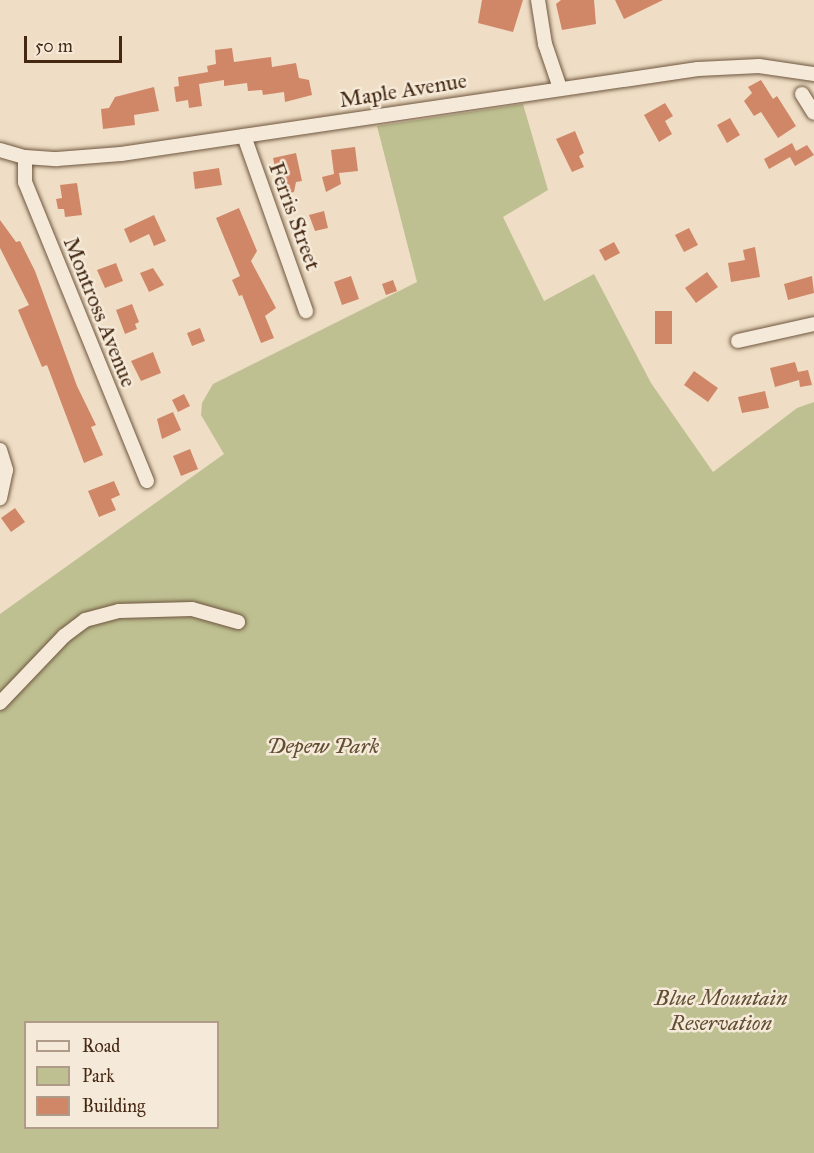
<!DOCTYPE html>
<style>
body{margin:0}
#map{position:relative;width:814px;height:1153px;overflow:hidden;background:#efdec5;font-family:"IM FELL Great Primer",serif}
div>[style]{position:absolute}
.green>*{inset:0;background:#bec091}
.building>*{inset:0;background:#d08767}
.roads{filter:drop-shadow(0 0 2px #6f563f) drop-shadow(0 0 2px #6f563f)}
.minor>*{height:14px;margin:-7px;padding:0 7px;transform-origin:7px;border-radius:7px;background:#f5ead9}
span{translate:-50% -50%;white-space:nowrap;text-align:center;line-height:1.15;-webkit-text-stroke:5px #f5ead9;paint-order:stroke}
.street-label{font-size:22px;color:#442812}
.park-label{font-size:22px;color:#624e32;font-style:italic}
.legend{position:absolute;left:24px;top:1021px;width:195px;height:108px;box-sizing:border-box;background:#f5ead9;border:2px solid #ae9c89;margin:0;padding:8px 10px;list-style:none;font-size:18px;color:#442812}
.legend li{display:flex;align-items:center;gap:12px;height:30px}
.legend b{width:30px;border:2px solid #ae9c89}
.scale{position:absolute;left:24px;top:36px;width:98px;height:27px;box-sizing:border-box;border:3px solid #442812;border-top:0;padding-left:8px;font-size:18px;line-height:21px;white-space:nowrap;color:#442812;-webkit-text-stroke:4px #f5ead9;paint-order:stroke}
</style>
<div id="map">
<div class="green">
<i style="clip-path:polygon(evenodd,523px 104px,548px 190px,503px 217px,544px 301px,594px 274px,651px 383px,713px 472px,797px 408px,814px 402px,814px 1153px,0 1153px,0 614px,224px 454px,201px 415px,202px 403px,213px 384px,417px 282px,377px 126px,523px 104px,26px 1022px,218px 1022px,218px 1128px,26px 1128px,26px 1022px)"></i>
</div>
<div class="building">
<i style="clip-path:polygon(482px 0,523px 0,513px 32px,478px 23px)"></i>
<i style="clip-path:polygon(561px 0,594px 0,596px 24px,562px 30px,556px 4px)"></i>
<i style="clip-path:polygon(615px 0,663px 0,624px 19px)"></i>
<i style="clip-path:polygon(232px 48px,234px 62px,271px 57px,272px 67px,296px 63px,299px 78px,309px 80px,312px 95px,285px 102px,284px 92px,263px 95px,262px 90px,248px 91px,247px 83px,224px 86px,224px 80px,199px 84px,202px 106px,189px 108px,188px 100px,176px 102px,174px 87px,179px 86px,178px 77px,208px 72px,207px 66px,216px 64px,215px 50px)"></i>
<i style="clip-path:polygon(761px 80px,773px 99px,777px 96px,796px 126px,778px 138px,761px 112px,754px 116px,744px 101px,752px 93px,748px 87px)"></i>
<i style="clip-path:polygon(154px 87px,159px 111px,134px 115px,135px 125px,103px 129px,101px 109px,109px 108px,115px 97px)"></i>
<i style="clip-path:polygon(665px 103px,673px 116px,665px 121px,672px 134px,659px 142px,644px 115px)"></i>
<i style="clip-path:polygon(730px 118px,740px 135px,727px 143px,717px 125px)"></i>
<i style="clip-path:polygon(575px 131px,584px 153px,579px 156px,584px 167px,572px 172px,556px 139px)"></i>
<i style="clip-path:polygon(792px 143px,796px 151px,807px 145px,814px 155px,795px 166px,790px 157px,769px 169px,764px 159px)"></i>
<i style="clip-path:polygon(355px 147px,358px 171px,339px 173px,341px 184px,326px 192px,322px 177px,334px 174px,331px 150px)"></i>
<i style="clip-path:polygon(296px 153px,302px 181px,296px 182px,294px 192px,287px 194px,285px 185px,279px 186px,273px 158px)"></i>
<i style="clip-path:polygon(219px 168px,222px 185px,195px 189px,193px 172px)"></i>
<i style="clip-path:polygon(77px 183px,82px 215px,65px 217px,64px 209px,58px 209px,56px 199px,62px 198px,60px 185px)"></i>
<i style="clip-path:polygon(239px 208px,257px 251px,251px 261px,276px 308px,265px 316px,274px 338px,261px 343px,242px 295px,239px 296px,232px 280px,240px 276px,216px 218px)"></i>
<i style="clip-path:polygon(324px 211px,328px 228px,315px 231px,309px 215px)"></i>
<i style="clip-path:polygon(154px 215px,166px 241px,154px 246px,149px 234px,130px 243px,124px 229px)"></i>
<i style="clip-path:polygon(0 220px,16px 242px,20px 241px,35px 271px,77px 386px,96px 425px,91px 427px,103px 455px,84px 463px,47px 365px,42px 367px,18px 310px,29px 305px,0 248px)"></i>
<i style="clip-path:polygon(689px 228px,698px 245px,684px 252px,675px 235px)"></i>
<i style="clip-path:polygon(614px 242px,620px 253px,605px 261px,599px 250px)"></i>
<i style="clip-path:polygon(755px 247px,760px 277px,731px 282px,728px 263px,745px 260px,743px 250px)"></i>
<i style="clip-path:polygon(116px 263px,123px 281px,105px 288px,97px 270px)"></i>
<i style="clip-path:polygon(153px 268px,164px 285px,149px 292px,140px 273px)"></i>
<i style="clip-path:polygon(707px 272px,718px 287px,696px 303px,685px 288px)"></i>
<i style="clip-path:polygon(351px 276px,359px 299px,342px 305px,334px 282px)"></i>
<i style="clip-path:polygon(812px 276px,814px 293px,788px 300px,784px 284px)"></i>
<i style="clip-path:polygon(393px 280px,397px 291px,386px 295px,382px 284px)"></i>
<i style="clip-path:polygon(132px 304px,139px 322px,135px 324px,137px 329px,125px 334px,116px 310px)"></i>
<i style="clip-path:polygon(655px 311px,672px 311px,672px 344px,655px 344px)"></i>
<i style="clip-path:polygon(200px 328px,205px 341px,192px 346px,187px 333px)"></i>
<i style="clip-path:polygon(153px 352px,161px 373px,141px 381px,131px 361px)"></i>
<i style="clip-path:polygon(795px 362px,798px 372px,808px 370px,812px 385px,800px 387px,799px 380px,775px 387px,770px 368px)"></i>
<i style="clip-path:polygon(694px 371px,718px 388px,708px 402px,684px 385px)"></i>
<i style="clip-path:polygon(765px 391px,769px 408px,742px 413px,738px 397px)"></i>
<i style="clip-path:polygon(184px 394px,190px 406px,178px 412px,172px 400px)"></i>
<i style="clip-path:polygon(173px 412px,181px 430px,162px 439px,157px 419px)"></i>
<i style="clip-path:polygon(190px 449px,198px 469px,181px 476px,173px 456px)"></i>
<i style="clip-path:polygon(114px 481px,120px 495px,111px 499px,116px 510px,99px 517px,88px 491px)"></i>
<i style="clip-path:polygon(15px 508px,25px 522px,11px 532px,1px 518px)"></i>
</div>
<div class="roads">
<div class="minor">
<i style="left:538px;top:0;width:45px;rotate:81deg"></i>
<i style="left:545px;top:44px;width:46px;rotate:71.2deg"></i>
<i style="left:802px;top:94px;width:22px;rotate:58deg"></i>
<i style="left:244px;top:136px;width:186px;rotate:70.5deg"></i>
<i style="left:0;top:150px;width:26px;rotate:16deg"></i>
<i style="left:25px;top:157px;width:32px;rotate:4deg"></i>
<i style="left:57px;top:159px;width:64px;rotate:-4.5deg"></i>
<i style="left:121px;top:154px;width:583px;rotate:-8.38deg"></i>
<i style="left:698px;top:69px;width:61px;rotate:-2.8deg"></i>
<i style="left:759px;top:66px;width:56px;rotate:8.3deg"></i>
<i style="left:25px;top:157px;width:25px;rotate:90deg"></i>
<i style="left:25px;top:182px;width:323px;rotate:67.8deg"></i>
<i style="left:738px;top:341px;width:78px;rotate:-12.6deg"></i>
<i style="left:0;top:450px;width:21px;rotate:73deg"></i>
<i style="left:6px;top:470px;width:29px;rotate:102deg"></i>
<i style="left:0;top:703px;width:93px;rotate:-46.3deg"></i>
<i style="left:64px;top:636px;width:26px;rotate:-37deg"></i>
<i style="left:85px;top:620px;width:35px;rotate:-15deg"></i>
<i style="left:119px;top:611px;width:73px;rotate:-1.6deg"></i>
<i style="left:192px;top:609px;width:48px;rotate:15.8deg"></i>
</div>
</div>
<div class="street-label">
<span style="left:403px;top:90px;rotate:-9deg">Maple Avenue</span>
<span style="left:295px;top:216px;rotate:70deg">Ferris Street</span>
<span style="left:100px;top:312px;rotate:68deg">Montross Avenue</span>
</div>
<div class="park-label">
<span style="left:323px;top:746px">Depew Park</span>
<span style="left:721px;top:1010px">Blue Mountain<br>Reservation</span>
</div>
<ul class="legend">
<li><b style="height:8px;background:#f5ead9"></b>Road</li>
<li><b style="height:16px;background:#bec091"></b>Park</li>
<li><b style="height:16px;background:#d08767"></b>Building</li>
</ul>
<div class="scale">50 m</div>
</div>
